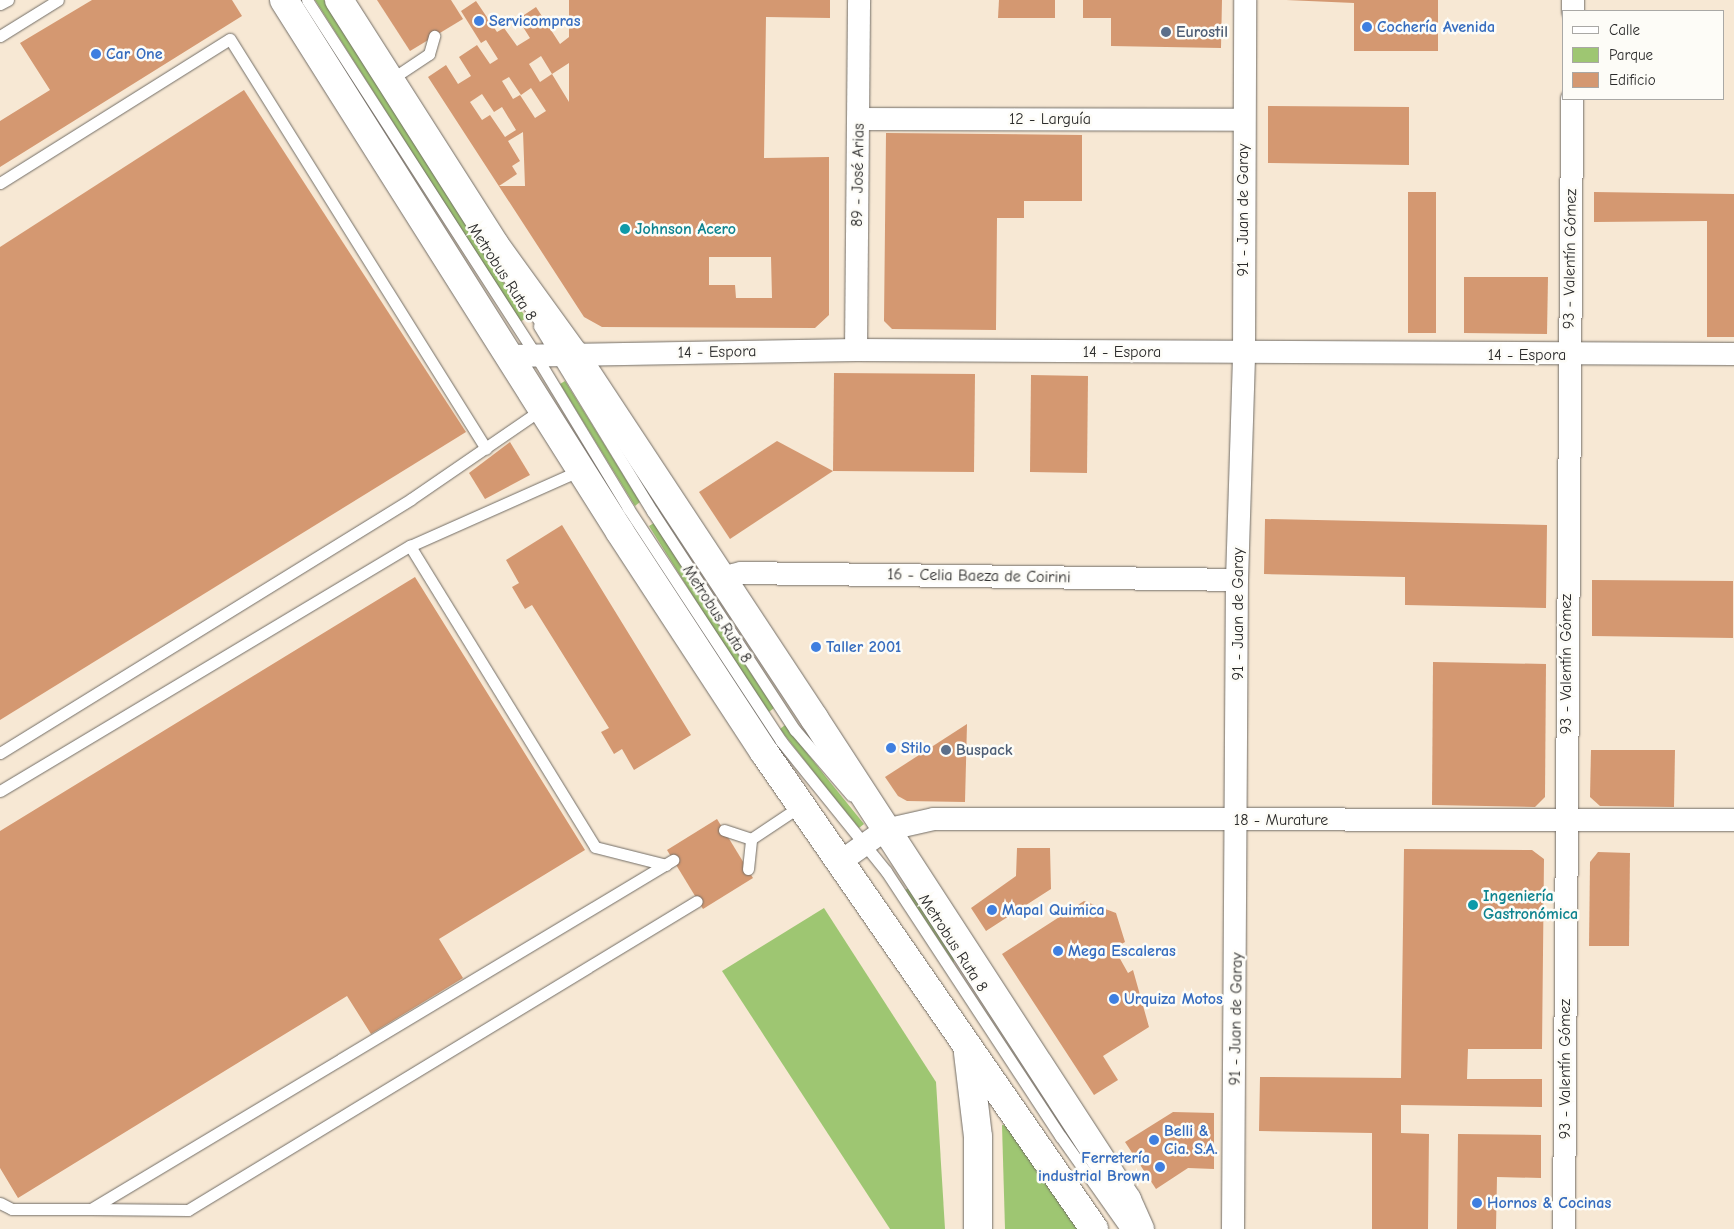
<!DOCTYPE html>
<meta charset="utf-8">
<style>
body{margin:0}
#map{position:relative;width:1734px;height:1229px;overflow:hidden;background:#f7e8d4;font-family:"Comic Neue",sans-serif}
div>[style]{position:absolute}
.green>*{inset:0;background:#9ec672}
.building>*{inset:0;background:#d49871}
.roads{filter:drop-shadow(0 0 1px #726d66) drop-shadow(0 0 1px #726d66)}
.service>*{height:11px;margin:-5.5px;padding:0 5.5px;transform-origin:5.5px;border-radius:5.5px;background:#fff}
.minor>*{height:22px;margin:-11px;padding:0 11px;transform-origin:11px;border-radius:11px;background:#fff}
.primary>*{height:28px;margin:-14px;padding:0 14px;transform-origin:14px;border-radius:14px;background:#fff}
.dots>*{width:14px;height:14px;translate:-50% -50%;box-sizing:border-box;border:2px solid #fdfcf7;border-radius:50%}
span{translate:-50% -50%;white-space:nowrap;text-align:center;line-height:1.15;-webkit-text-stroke:5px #fdfcf7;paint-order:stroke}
.shop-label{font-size:16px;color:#366cbe;font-weight:700}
.left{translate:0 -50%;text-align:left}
.right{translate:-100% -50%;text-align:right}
.service-label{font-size:16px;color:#4e5e75;font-weight:700}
.street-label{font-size:16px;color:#2b2b2b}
.culture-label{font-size:16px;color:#0d838f;font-weight:700}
.legend{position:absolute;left:1562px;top:10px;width:162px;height:90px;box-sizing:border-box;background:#fdfcf7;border:1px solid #a9a8a5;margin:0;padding:6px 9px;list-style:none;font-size:15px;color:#2b2b2b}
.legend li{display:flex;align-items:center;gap:10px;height:25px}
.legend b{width:25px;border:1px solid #a9a8a5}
</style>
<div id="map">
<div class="green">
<i style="clip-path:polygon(315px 0,324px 0,526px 318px,520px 322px)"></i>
<i style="clip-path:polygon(565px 381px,640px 502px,635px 506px,560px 384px)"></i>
<i style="clip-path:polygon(654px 523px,713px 616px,774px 708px,769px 712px,708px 620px,649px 526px)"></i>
<i style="clip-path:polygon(785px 725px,826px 777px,864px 824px,859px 828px,820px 780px,780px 729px)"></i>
<i style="clip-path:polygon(911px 887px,952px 948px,954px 963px,905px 890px)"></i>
<i style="clip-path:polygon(824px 908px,936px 1082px,945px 1229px,890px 1229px,722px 971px)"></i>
<i style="clip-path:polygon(1002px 1125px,1011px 1126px,1082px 1229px,1005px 1229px)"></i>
</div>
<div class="building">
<i style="clip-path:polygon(92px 0,232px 0,242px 16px,0 167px,0 121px,50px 90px,20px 43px)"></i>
<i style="clip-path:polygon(377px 0,451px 0,463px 19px,410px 51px)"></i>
<i style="clip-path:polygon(evenodd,569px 0,830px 0,830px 18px,766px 17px,764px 158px,829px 157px,829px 315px,815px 328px,602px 327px,584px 317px,428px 77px,446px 65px,458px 84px,471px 76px,459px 57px,477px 45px,490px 64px,498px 59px,486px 40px,481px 43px,461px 11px,476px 1px,497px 32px,504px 28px,517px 46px,530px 38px,518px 19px,536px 7px,560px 44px,569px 37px,569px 0,541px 56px,552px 74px,569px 63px,569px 102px,552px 74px,540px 82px,529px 64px,541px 56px,569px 0,509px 77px,521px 95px,531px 88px,546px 111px,535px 118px,520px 95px,513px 99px,502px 81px,509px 77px,569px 0,482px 94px,494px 112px,502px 107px,516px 130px,505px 137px,490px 115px,482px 120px,470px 102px,482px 94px,569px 0,523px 132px,525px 186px,499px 186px,517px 174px,512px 166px,520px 161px,508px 141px,523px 132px,569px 0,709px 257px,771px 257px,772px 298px,736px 298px,735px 285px,709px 285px,709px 257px)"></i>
<i style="clip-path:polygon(999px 0,1055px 0,1055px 18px,998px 18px)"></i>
<i style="clip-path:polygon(1083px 0,1222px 0,1221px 48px,1111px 46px,1111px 18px,1083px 18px)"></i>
<i style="clip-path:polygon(1286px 0,1438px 0,1438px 51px,1354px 51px,1354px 3px)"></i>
<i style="clip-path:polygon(244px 90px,466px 432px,0 720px,0 247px)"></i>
<i style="clip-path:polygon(1268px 106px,1409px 107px,1409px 165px,1268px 163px)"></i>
<i style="clip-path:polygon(886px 133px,1082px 135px,1082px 201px,1024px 201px,1024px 218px,997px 218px,996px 330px,892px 329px,884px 321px)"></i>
<i style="clip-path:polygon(1408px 192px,1436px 192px,1436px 333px,1408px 333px)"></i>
<i style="clip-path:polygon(1594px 192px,1734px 194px,1734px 337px,1707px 337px,1707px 221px,1594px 222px)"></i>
<i style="clip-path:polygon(1464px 277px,1548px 277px,1547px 334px,1464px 333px)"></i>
<i style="clip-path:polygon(834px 373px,975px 374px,974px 472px,833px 471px)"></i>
<i style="clip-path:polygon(1031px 375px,1088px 376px,1087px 473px,1030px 472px)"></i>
<i style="clip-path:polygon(777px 441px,833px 471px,730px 539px,699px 492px)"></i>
<i style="clip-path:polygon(510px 442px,530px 475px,485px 499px,469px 473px)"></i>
<i style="clip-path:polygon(1265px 519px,1547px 525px,1546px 608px,1405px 605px,1405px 577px,1264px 574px)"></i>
<i style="clip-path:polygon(562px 525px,691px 735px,634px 770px,622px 749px,614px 754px,601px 732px,609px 728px,532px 605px,525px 609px,512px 587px,519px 583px,506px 560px)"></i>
<i style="clip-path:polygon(415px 577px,585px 850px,439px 939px,463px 978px,371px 1034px,347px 996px,18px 1198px,0 1168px,0 831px)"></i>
<i style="clip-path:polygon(1592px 580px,1733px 581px,1733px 638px,1592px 636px)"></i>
<i style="clip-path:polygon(1433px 662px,1546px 664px,1545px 797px,1535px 807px,1432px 805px)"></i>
<i style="clip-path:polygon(967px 724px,965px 802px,907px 801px,898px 796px,885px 777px)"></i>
<i style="clip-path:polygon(1591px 750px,1675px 750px,1674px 807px,1600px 806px,1590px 797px)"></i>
<i style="clip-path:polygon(717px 819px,753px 878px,703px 909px,667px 850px)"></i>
<i style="clip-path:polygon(1017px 848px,1050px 848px,1051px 889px,986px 931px,971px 908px,1016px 876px)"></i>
<i style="clip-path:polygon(1404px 849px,1532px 850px,1544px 859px,1542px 1049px,1468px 1049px,1467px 1079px,1542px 1079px,1542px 1107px,1401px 1105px,1401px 1133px,1429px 1134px,1428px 1229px,1372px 1229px,1372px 1133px,1259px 1131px,1260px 1077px,1401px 1078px)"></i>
<i style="clip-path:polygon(1598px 852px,1630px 853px,1629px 946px,1589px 946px,1590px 862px)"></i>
<i style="clip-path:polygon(1084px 901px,1116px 913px,1125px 942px,1114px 948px,1128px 973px,1133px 970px,1149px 1027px,1103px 1056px,1118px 1080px,1094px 1095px,1002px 954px)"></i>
<i style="clip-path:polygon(1173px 1112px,1214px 1113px,1214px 1169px,1188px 1168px,1156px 1189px,1125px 1142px)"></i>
<i style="clip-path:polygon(1458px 1134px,1541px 1135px,1541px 1178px,1497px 1177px,1496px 1229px,1457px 1229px)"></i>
</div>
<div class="roads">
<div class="service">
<i style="left:307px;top:0;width:423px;rotate:57.2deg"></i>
<i style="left:536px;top:356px;width:178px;rotate:58.8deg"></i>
<i style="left:628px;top:508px;width:279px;rotate:56.7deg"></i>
<i style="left:781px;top:741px;width:167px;rotate:51.1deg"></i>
<i style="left:886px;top:871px;width:318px;rotate:56.7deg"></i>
<i style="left:1061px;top:1137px;width:113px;rotate:54.8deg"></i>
<i style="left:0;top:4px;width:9px;rotate:-27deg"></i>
<i style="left:0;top:36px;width:68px;rotate:-31.8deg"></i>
<i style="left:390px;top:80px;width:47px;rotate:-33.7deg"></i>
<i style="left:429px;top:54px;width:19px;rotate:-74deg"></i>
<i style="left:0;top:183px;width:271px;rotate:-32.1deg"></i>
<i style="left:230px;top:39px;width:483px;rotate:58deg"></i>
<i style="left:539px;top:326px;width:217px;rotate:58.6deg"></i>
<i style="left:652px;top:511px;width:262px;rotate:56.9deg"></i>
<i style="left:795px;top:730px;width:86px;rotate:49.3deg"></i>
<i style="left:410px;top:546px;width:353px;rotate:58.4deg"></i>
<i style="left:595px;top:847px;width:73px;rotate:14.2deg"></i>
<i style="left:0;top:753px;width:483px;rotate:-31.7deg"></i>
<i style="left:411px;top:499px;width:159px;rotate:-34.5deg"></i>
<i style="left:0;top:791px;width:478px;rotate:-30.9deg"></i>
<i style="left:410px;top:546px;width:187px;rotate:-24deg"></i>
<i style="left:724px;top:830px;width:28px;rotate:18deg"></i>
<i style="left:751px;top:839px;width:61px;rotate:-33.7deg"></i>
<i style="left:748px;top:869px;width:30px;rotate:-84deg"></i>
<i style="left:0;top:1203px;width:13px;rotate:27deg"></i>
<i style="left:12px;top:1209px;width:79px"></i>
<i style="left:91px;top:1209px;width:679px;rotate:-30.95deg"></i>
<i style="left:91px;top:1209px;width:97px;rotate:0.6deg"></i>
<i style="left:188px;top:1210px;width:595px;rotate:-31.26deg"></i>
</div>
<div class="minor">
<i style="left:1573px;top:11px;width:11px;rotate:-90deg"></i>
<i style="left:858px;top:119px;width:384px;rotate:0.1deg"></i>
<i style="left:856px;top:350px;width:350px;rotate:-89.5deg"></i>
<i style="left:509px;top:356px;width:347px;rotate:-1deg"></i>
<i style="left:856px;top:350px;width:878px;rotate:0.26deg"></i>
<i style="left:721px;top:578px;width:21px;rotate:-14deg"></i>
<i style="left:741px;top:573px;width:496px;rotate:0.8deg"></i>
<i style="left:840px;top:862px;width:55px;rotate:-35.4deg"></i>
<i style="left:885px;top:830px;width:50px;rotate:-12.7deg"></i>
<i style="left:934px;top:819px;width:800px;rotate:0.07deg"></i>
<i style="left:1233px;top:1229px;width:649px;rotate:-89.65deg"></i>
<i style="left:1237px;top:580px;width:227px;rotate:-88.2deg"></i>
<i style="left:1244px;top:353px;width:353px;rotate:-89.8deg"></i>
<i style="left:1564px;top:1229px;width:1130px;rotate:-89.59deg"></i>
</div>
<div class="primary">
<i style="left:284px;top:0;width:629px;rotate:57.72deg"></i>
<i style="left:620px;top:532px;width:263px;rotate:56.8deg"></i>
<i style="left:764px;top:752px;width:580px;rotate:55.32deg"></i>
<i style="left:339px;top:0;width:290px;rotate:57.5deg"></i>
<i style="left:495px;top:245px;width:135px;rotate:54.1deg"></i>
<i style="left:574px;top:354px;width:436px;rotate:56.6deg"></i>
<i style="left:814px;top:718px;width:575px;rotate:57deg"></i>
<i style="left:1127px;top:1200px;width:32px;rotate:66deg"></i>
<i style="left:968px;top:1053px;width:85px;rotate:83.2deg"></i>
<i style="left:978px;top:1137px;width:92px;rotate:90deg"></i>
</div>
</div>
<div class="dots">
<i style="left:479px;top:21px;background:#3f7fe0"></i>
<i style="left:1367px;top:27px;background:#3f7fe0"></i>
<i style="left:1166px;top:32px;background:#5c6f8a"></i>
<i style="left:96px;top:54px;background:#3f7fe0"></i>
<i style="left:625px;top:229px;background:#0f9aa8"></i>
<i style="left:816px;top:647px;background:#3f7fe0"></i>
<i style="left:891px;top:748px;background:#3f7fe0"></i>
<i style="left:946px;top:750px;background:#5c6f8a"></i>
<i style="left:1473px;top:905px;background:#0f9aa8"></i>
<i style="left:992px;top:910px;background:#3f7fe0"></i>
<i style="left:1058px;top:951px;background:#3f7fe0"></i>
<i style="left:1114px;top:999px;background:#3f7fe0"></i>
<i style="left:1154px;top:1140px;background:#3f7fe0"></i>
<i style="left:1160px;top:1167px;background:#3f7fe0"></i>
<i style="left:1477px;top:1203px;background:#3f7fe0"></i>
</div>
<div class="shop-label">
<span class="left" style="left:489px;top:21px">Servicompras</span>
<span class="left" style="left:1377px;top:27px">Cochería Avenida</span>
<span class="left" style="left:106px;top:54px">Car One</span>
<span class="left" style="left:826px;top:647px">Taller 2001</span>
<span class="left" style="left:901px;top:748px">Stilo</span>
<span class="left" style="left:1002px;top:910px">Mapal Quimica</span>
<span class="left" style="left:1068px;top:951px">Mega Escaleras</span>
<span class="left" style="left:1124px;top:999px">Urquiza Motos</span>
<span class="left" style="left:1164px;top:1140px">Belli &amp;<br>Cia. S.A.</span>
<span class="right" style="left:1150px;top:1167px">Ferretería<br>industrial Brown</span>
<span class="left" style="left:1487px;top:1203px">Hornos &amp; Cocinas</span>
</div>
<div class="service-label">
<span class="left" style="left:1176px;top:32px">Eurostil</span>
<span class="left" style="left:956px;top:750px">Buspack</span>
</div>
<div class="street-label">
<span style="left:1050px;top:119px">12 - Larguía</span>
<span style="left:858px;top:175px;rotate:-89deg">89 - José Arias</span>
<span style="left:1243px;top:210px;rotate:-90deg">91 - Juan de Garay</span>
<span style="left:1570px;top:259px;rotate:-89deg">93 - Valentín Gómez</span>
<span style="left:502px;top:272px;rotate:57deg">Metrobus Ruta 8</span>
<span style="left:717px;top:352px;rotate:-1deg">14 - Espora</span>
<span style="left:1122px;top:352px">14 - Espora</span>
<span style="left:1527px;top:355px">14 - Espora</span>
<span style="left:979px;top:576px;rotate:1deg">16 - Celia Baeza de Coirini</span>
<span style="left:717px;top:614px;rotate:57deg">Metrobus Ruta 8</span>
<span style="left:1238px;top:614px;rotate:-90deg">91 - Juan de Garay</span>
<span style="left:1566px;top:664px;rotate:-90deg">93 - Valentín Gómez</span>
<span style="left:1281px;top:820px">18 - Murature</span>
<span style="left:953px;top:943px;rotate:57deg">Metrobus Ruta 8</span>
<span style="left:1236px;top:1019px;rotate:-89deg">91 - Juan de Garay</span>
<span style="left:1565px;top:1069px;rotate:-90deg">93 - Valentín Gómez</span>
</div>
<div class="culture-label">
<span class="left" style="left:635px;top:229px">Johnson Acero</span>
<span class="left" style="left:1483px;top:905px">Ingeniería<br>Gastronómica</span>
</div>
<ul class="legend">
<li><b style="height:6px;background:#fff"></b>Calle</li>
<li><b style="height:14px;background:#9ec672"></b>Parque</li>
<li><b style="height:14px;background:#d49871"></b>Edificio</li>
</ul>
</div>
